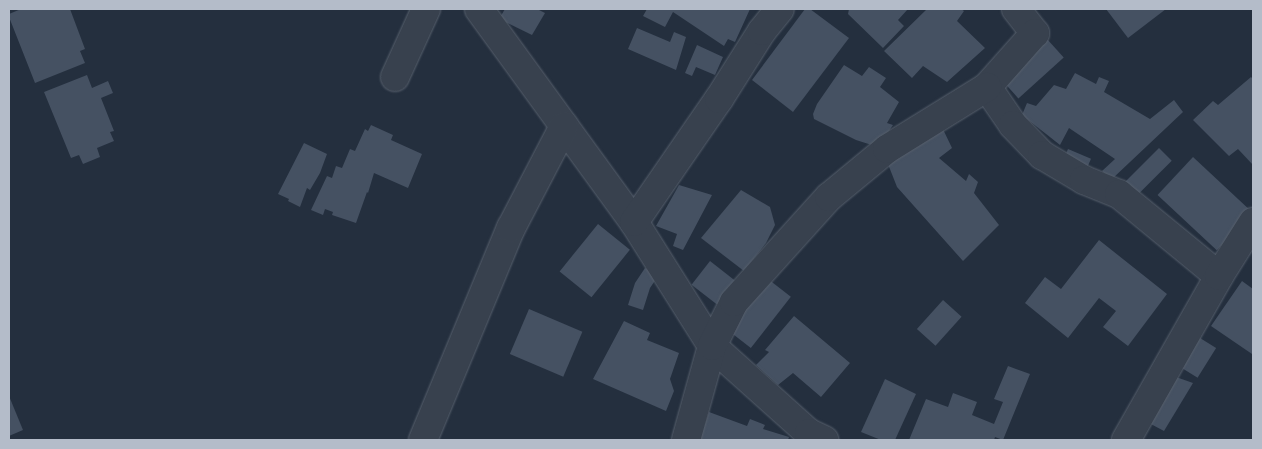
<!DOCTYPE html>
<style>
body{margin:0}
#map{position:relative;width:1262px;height:449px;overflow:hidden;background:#242f3e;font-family:"Varela Round",sans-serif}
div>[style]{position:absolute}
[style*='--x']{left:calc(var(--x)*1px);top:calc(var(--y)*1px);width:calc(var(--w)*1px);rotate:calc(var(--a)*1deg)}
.building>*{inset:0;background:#455162;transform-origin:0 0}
.roads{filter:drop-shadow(0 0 1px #565f6c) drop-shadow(0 0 1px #565f6c)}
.street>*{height:28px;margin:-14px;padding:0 14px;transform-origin:14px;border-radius:14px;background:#38414e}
span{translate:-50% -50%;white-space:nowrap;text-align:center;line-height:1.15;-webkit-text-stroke:5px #1d2633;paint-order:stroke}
.frame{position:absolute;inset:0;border:10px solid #b4bcc9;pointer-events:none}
</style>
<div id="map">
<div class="building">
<div style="clip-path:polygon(21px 9px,70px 9px,85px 49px,80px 51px,85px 63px,35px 83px,9px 17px,9px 14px)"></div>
<div style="clip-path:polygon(505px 9px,537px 9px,545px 13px,532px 35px,499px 19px)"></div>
<div style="clip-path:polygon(647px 9px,750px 9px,735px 42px,728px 39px,724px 46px,673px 12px,665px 27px,643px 16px)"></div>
<div style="clip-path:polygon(805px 9px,810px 9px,849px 38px,793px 112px,752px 80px)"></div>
<div style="clip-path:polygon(849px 9px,908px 9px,898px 20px,904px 26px,883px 48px,848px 14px)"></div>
<div style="clip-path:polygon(927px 9px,961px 9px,964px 11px,957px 21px,985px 48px,947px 82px,923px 66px,912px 78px,884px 51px)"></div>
<div style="clip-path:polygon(1106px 9px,1166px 9px,1128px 38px)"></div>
<div style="clip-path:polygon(637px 28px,670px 42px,674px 32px,686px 37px,676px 70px,628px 49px)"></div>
<div style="left:1047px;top:39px;width:25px;height:61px;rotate:48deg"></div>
<div style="clip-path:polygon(697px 45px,723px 57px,715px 75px,696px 67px,692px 76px,685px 73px)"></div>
<div style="clip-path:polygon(844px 65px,862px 76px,869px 67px,886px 78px,880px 87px,899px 102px,887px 123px,893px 125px,878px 147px,856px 140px,814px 119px,813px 114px,817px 104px)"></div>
<div style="clip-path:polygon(1075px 73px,1096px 84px,1099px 77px,1109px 81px,1104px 92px,1150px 119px,1174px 100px,1183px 112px,1112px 179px,1102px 171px,1115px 159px,1069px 128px,1060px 145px,1022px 115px,1027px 103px,1036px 106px,1054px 85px,1066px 89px)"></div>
<div style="clip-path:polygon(87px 75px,92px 88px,108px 81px,113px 93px,101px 98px,114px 131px,110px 132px,114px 141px,97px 148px,100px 157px,83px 164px,79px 155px,71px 158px,44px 92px)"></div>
<div style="clip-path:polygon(1251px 77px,1253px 79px,1253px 165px,1238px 149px,1229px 156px,1193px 120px,1213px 101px,1218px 105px)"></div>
<div style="clip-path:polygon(940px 123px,952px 148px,939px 158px,966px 181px,969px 174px,978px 182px,974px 193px,999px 225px,963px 261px,897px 187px,886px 159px)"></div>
<div style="clip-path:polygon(371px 125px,393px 135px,391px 140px,422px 154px,408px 188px,374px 173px,368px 193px,367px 192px,356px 223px,332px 215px,333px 212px,325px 209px,323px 215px,311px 210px,327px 176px,332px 178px,336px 166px,342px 168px,350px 149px,355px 151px,365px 129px,368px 131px)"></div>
<div style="clip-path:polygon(304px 143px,327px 154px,320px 173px,310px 190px,307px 188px,300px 207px,288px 201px,289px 199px,278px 194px)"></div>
<div style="left:1159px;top:148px;width:18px;height:52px;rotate:45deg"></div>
<div style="left:1068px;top:149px;width:25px;height:12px;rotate:23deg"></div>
<div style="left:1193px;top:157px;width:81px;height:52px;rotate:43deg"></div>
<div style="clip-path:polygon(679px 185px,712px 195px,683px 250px,673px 246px,677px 234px,656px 226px)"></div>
<div style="clip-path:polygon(741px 190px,770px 207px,775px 225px,766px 243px,744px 271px,701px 238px)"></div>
<div style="left:598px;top:224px;width:41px;height:61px;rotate:39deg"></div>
<div style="clip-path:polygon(1099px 240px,1167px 294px,1128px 346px,1103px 327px,1116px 311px,1099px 298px,1068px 338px,1025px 303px,1045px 277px,1061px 289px)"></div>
<div style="left:710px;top:261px;width:34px;height:30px;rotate:38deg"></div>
<div style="clip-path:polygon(645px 268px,658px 276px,650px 288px,643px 310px,628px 305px,635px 283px)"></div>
<div style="left:768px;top:279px;width:29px;height:65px;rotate:38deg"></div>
<div style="clip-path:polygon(1242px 281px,1253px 289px,1252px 354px,1211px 326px)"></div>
<div style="left:943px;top:300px;width:25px;height:39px;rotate:42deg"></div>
<div style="left:529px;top:309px;width:58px;height:49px;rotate:23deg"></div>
<div style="clip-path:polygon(794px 316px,850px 363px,821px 397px,793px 373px,778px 385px,756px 365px,769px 352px,765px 350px)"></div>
<div style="clip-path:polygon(624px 321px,650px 333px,647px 340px,679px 353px,670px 379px,674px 391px,666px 411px,593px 379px)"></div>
<div style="left:1200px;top:338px;width:19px;height:35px;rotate:32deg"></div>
<div style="clip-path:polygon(1008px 366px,1030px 374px,1003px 440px,995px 437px,994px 440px,909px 440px,926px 399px,948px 407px,953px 393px,977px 402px,972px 415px,994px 424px,1003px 402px,994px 399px)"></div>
<div style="clip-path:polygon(1176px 377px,1193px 383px,1164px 431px,1147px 422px)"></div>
<div style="clip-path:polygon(885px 379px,916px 394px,895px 440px,881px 440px,861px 432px)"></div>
<div style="clip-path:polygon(9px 396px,23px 430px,9px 436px)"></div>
<div style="clip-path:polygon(709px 412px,747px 426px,750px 419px,765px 425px,763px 429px,789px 437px,788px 440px,700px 440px)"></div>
</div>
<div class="roads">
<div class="street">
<div style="--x:479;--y:9;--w:263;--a:54"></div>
<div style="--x:634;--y:222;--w:146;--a:57.8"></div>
<div style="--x:712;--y:346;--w:130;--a:41.9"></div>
<div style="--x:809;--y:433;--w:17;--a:25"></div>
<div style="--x:1016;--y:9;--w:31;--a:52"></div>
<div style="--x:1035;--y:33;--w:72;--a:131.6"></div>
<div style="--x:987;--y:87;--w:46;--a:55.6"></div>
<div style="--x:1013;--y:125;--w:42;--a:46"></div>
<div style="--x:1042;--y:155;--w:49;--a:30.8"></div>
<div style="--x:1084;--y:180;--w:38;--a:22"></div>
<div style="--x:1119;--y:194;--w:129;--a:39.4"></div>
<div style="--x:395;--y:77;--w:75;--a:-65.5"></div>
<div style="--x:634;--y:222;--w:150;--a:-55.4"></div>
<div style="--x:719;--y:99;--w:80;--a:-57.7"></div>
<div style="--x:762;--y:31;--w:28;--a:-51"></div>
<div style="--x:423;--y:440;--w:230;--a:-67.5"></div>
<div style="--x:511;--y:228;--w:115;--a:-62.5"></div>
<div style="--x:686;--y:440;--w:98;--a:-74.5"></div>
<div style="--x:712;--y:346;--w:49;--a:-63.4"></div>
<div style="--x:734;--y:302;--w:142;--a:-47.9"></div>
<div style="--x:829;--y:197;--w:75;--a:-39.6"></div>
<div style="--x:887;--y:149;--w:118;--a:-31.8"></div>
<div style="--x:1126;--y:440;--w:189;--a:-60.4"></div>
<div style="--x:1219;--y:276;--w:64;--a:-57.8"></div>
</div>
</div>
<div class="frame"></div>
</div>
